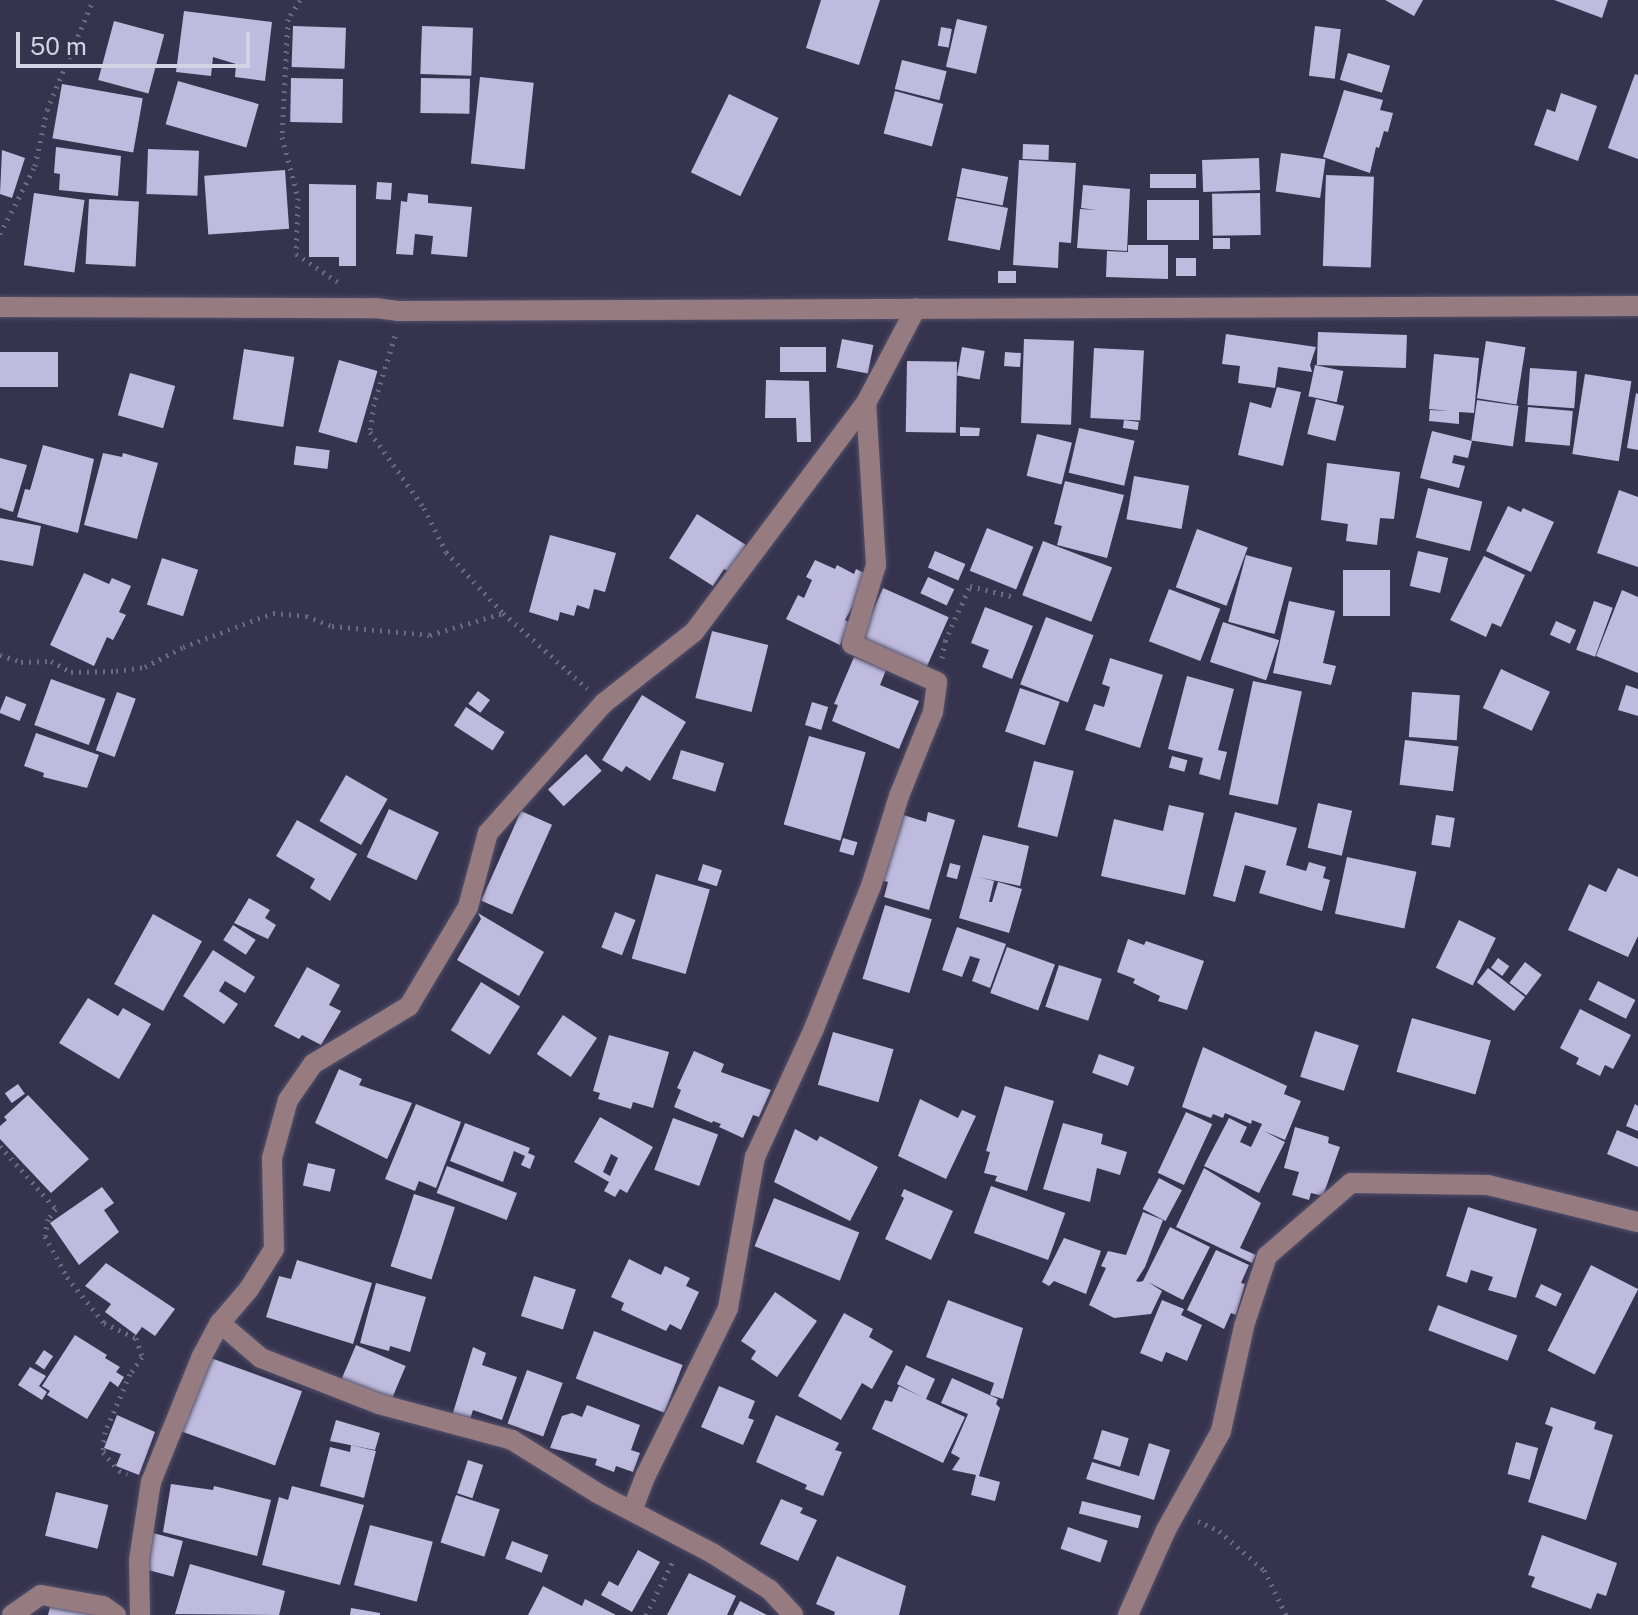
<!DOCTYPE html>
<style>
body{margin:0}
#map{position:relative;width:1638px;height:1615px;overflow:hidden;background:#36334f;font-family:"Public Sans",sans-serif}
div>[style]{position:absolute}
[style*='--x']{left:calc(var(--x)*1px);top:calc(var(--y)*1px);width:calc(var(--w)*1px);rotate:calc(var(--a)*1deg)}
.building>*{inset:0;background:#bebbde;transform-origin:0 0}
.path>*{height:5px;margin-top:-2.5px;transform-origin:0;background:repeating-linear-gradient(90deg,#6c6a82 0 2px,transparent 0 8px)}
.roads{filter:drop-shadow(0 0 2px #52506a) drop-shadow(0 0 2px #52506a)}
.minor>*{height:20px;margin:-10px;padding:0 10px;transform-origin:10px;border-radius:10px;background:#967b81}
span{translate:-50% -50%;white-space:nowrap;text-align:center;line-height:1.15;-webkit-text-stroke:8px #36334f;paint-order:stroke}
.scale{position:absolute;left:16px;top:32px;width:234px;height:36px;box-sizing:border-box;border:4px solid #d4d3e4;border-top:0;padding-left:10px;font-size:24px;line-height:28px;white-space:nowrap;color:#d4d3e4;-webkit-text-stroke:6px #36334f;paint-order:stroke}
</style>
<div id="map">
<div class="building">
<div style="clip-path:polygon(821px 0,880px 0,859px 65px,806px 48px)"></div>
<div style="clip-path:polygon(1385px 0,1423px 0,1414px 16px)"></div>
<div style="clip-path:polygon(1554px 0,1608px 0,1602px 18px)"></div>
<div style="clip-path:polygon(184px 11px,272px 22px,265px 81px,235px 77px,236px 64px,213px 57px,211px 76px,176px 72px)"></div>
<div style="left:957px;top:19px;width:31px;height:49px;rotate:13deg"></div>
<div style="left:114px;top:21px;width:52px;height:61px;rotate:15deg"></div>
<div style="left:293px;top:26px;width:53px;height:41px;rotate:2deg"></div>
<div style="left:422px;top:26px;width:51px;height:48px;rotate:2deg"></div>
<div style="left:1315px;top:26px;width:26px;height:50px;rotate:7deg"></div>
<div style="left:941px;top:27px;width:11px;height:19px;rotate:10deg"></div>
<div style="left:1348px;top:53px;width:44px;height:28px;rotate:17deg"></div>
<div style="left:902px;top:60px;width:46px;height:30px;rotate:14deg"></div>
<div style="clip-path:polygon(1635px 74px,1638px 75px,1638px 159px,1608px 148px)"></div>
<div style="left:480px;top:77px;width:54px;height:87px;rotate:6deg"></div>
<div style="left:291px;top:78px;width:52px;height:44px;rotate:1deg"></div>
<div style="left:421px;top:78px;width:49px;height:35px;rotate:1deg"></div>
<div style="left:178px;top:81px;width:84px;height:45px;rotate:16deg"></div>
<div style="left:62px;top:84px;width:82px;height:55px;rotate:10deg"></div>
<div style="clip-path:polygon(1344px 90px,1383px 100px,1380px 110px,1393px 113px,1388px 132px,1384px 131px,1379px 148px,1376px 147px,1370px 173px,1323px 157px)"></div>
<div style="left:895px;top:91px;width:50px;height:44px;rotate:15deg"></div>
<div style="clip-path:polygon(1561px 93px,1597px 106px,1578px 161px,1534px 145px,1547px 109px,1555px 112px)"></div>
<div style="left:729px;top:94px;width:55px;height:87px;rotate:26deg"></div>
<div style="left:1023px;top:144px;width:26px;height:15px;rotate:2deg"></div>
<div style="clip-path:polygon(56px 147px,121px 156px,118px 196px,59px 190px,60px 174px,54px 173px)"></div>
<div style="left:148px;top:149px;width:51px;height:45px;rotate:2deg"></div>
<div style="clip-path:polygon(2px 150px,25px 158px,12px 198px,0 194px)"></div>
<div style="left:1281px;top:153px;width:45px;height:39px;rotate:8deg"></div>
<div style="left:1259px;top:158px;width:32px;height:57px;rotate:88deg"></div>
<div style="clip-path:polygon(1019px 160px,1076px 163px,1071px 243px,1059px 242px,1058px 268px,1013px 265px)"></div>
<div style="left:962px;top:168px;width:47px;height:29px;rotate:11deg"></div>
<div style="left:285px;top:170px;width:59px;height:81px;rotate:86deg"></div>
<div style="left:1150px;top:174px;width:46px;height:14px"></div>
<div style="left:1326px;top:175px;width:48px;height:91px;rotate:2deg"></div>
<div style="left:377px;top:182px;width:15px;height:17px;rotate:4deg"></div>
<div style="clip-path:polygon(309px 184px,356px 185px,356px 266px,339px 266px,339px 257px,309px 257px)"></div>
<div style="clip-path:polygon(1083px 185px,1130px 189px,1127px 251px,1077px 248px,1080px 209px,1096px 210px,1081px 208px)"></div>
<div style="left:34px;top:193px;width:51px;height:73px;rotate:8deg"></div>
<div style="clip-path:polygon(408px 193px,428px 195px,428px 203px,472px 207px,467px 257px,431px 254px,433px 236px,415px 234px,413px 255px,396px 254px,401px 201px,407px 202px)"></div>
<div style="left:1260px;top:193px;width:42px;height:48px;rotate:89deg"></div>
<div style="left:956px;top:198px;width:53px;height:43px;rotate:11deg"></div>
<div style="left:89px;top:199px;width:50px;height:65px;rotate:3deg"></div>
<div style="left:1147px;top:200px;width:52px;height:40px"></div>
<div style="left:1213px;top:238px;width:17px;height:11px"></div>
<div style="clip-path:polygon(1128px 245px,1168px 245px,1168px 279px,1106px 277px,1107px 251px,1128px 252px)"></div>
<div style="left:1176px;top:258px;width:20px;height:18px"></div>
<div style="left:998px;top:271px;width:18px;height:12px"></div>
<div style="left:1318px;top:332px;width:89px;height:33px;rotate:2deg"></div>
<div style="clip-path:polygon(1226px 334px,1316px 347px,1310px 365px,1312px 372px,1278px 367px,1275px 388px,1238px 383px,1240px 366px,1222px 364px)"></div>
<div style="left:842px;top:339px;width:32px;height:29px;rotate:11deg"></div>
<div style="left:1024px;top:339px;width:50px;height:84px;rotate:2deg"></div>
<div style="left:1486px;top:341px;width:40px;height:58px;rotate:9deg"></div>
<div style="left:780px;top:347px;width:46px;height:25px"></div>
<div style="left:962px;top:347px;width:23px;height:29px;rotate:10deg"></div>
<div style="left:1094px;top:348px;width:50px;height:70px;rotate:3deg"></div>
<div style="left:244px;top:349px;width:51px;height:71px;rotate:9deg"></div>
<div style="left:58px;top:352px;width:35px;height:58px;rotate:90deg"></div>
<div style="left:1005px;top:352px;width:16px;height:14px;rotate:4deg"></div>
<div style="clip-path:polygon(1434px 354px,1479px 358px,1474px 413px,1459px 412px,1459px 424px,1429px 421px,1430px 410px,1449px 411px,1429px 409px)"></div>
<div style="left:339px;top:360px;width:40px;height:75px;rotate:16deg"></div>
<div style="left:907px;top:361px;width:50px;height:71px;rotate:1deg"></div>
<div style="left:1315px;top:365px;width:29px;height:32px;rotate:12deg"></div>
<div style="left:1530px;top:368px;width:47px;height:37px;rotate:4deg"></div>
<div style="left:130px;top:373px;width:47px;height:44px;rotate:16deg"></div>
<div style="left:1585px;top:374px;width:47px;height:81px;rotate:9deg"></div>
<div style="clip-path:polygon(766px 380px,809px 381px,811px 442px,797px 442px,796px 418px,765px 418px)"></div>
<div style="clip-path:polygon(1277px 387px,1301px 392px,1283px 466px,1238px 455px,1250px 402px,1271px 408px)"></div>
<div style="clip-path:polygon(1636px 393px,1638px 394px,1638px 450px,1627px 448px)"></div>
<div style="left:1316px;top:399px;width:29px;height:36px;rotate:14deg"></div>
<div style="left:1477px;top:400px;width:42px;height:41px;rotate:8deg"></div>
<div style="left:1528px;top:407px;width:45px;height:35px;rotate:5deg"></div>
<div style="left:1124px;top:420px;width:15px;height:8px;rotate:8deg"></div>
<div style="clip-path:polygon(960px 427px,980px 428px,979px 436px,960px 436px)"></div>
<div style="left:1079px;top:428px;width:57px;height:46px;rotate:13deg"></div>
<div style="clip-path:polygon(1432px 431px,1472px 441px,1468px 458px,1454px 455px,1452px 463px,1465px 466px,1459px 488px,1420px 478px)"></div>
<div style="left:1037px;top:434px;width:36px;height:43px;rotate:14deg"></div>
<div style="clip-path:polygon(43px 445px,94px 459px,78px 533px,17px 517px,25px 489px,30px 490px)"></div>
<div style="left:296px;top:446px;width:34px;height:19px;rotate:7deg"></div>
<div style="clip-path:polygon(103px 453px,122px 457px,123px 453px,158px 463px,137px 539px,84px 525px)"></div>
<div style="clip-path:polygon(0 458px,27px 465px,13px 512px,0 508px)"></div>
<div style="clip-path:polygon(1327px 463px,1400px 472px,1394px 519px,1380px 518px,1377px 545px,1346px 541px,1348px 524px,1321px 520px)"></div>
<div style="left:1134px;top:476px;width:56px;height:44px;rotate:10deg"></div>
<div style="clip-path:polygon(1065px 481px,1124px 495px,1107px 558px,1057px 545px,1062px 526px,1054px 524px)"></div>
<div style="left:1428px;top:488px;width:56px;height:51px;rotate:14deg"></div>
<div style="clip-path:polygon(1619px 490px,1638px 497px,1638px 567px,1597px 553px)"></div>
<div style="clip-path:polygon(1508px 506px,1521px 512px,1523px 508px,1554px 522px,1531px 572px,1486px 551px)"></div>
<div style="clip-path:polygon(697px 514px,746px 545px,729px 572px,724px 569px,713px 586px,669px 558px)"></div>
<div style="clip-path:polygon(0 518px,41px 526px,33px 566px,0 560px)"></div>
<div style="left:987px;top:528px;width:50px;height:46px;rotate:22deg"></div>
<div style="left:1197px;top:529px;width:54px;height:62px;rotate:20deg"></div>
<div style="clip-path:polygon(550px 535px,616px 553px,605px 592px,594px 589px,589px 609px,577px 605px,574px 616px,560px 612px,558px 621px,529px 612px)"></div>
<div style="left:1043px;top:541px;width:74px;height:58px;rotate:21deg"></div>
<div style="left:935px;top:551px;width:33px;height:18px;rotate:23deg"></div>
<div style="left:1418px;top:551px;width:31px;height:36px;rotate:13deg"></div>
<div style="left:1246px;top:555px;width:48px;height:69px;rotate:15deg"></div>
<div style="clip-path:polygon(1484px 556px,1525px 575px,1501px 627px,1492px 623px,1486px 637px,1450px 620px)"></div>
<div style="left:162px;top:558px;width:38px;height:49px;rotate:18deg"></div>
<div style="clip-path:polygon(815px 560px,835px 569px,837px 565px,854px 574px,856px 569px,870px 576px,845px 620px,850px 623px,840px 645px,786px 619px,798px 595px,804px 598px,812px 580px,806px 577px)"></div>
<div style="left:1343px;top:570px;width:47px;height:46px"></div>
<div style="clip-path:polygon(84px 573px,109px 584px,112px 578px,131px 586px,119px 612px,126px 615px,113px 640px,107px 637px,94px 666px,50px 645px)"></div>
<div style="left:928px;top:577px;width:29px;height:18px;rotate:25deg"></div>
<div style="left:883px;top:588px;width:72px;height:58px;rotate:24deg"></div>
<div style="left:1169px;top:589px;width:55px;height:56px;rotate:21deg"></div>
<div style="clip-path:polygon(1622px 590px,1638px 597px,1638px 673px,1596px 656px)"></div>
<div style="clip-path:polygon(1289px 601px,1335px 611px,1323px 663px,1336px 666px,1331px 685px,1273px 673px)"></div>
<div style="left:1594px;top:601px;width:20px;height:52px;rotate:20deg"></div>
<div style="clip-path:polygon(985px 607px,1033px 626px,1012px 679px,982px 667px,989px 650px,971px 643px)"></div>
<div style="left:1046px;top:617px;width:51px;height:72px;rotate:21deg"></div>
<div style="left:1556px;top:621px;width:22px;height:15px;rotate:24deg"></div>
<div style="left:1223px;top:622px;width:59px;height:42px;rotate:18deg"></div>
<div style="left:712px;top:631px;width:58px;height:69px;rotate:14deg"></div>
<div style="clip-path:polygon(854px 657px,886px 670px,880px 685px,919px 701px,899px 749px,832px 721px,838px 705px,834px 704px)"></div>
<div style="clip-path:polygon(1110px 658px,1163px 675px,1140px 748px,1085px 730px,1094px 704px,1104px 707px,1110px 687px,1102px 684px)"></div>
<div style="left:1501px;top:669px;width:54px;height:43px;rotate:25deg"></div>
<div style="clip-path:polygon(1187px 676px,1234px 689px,1218px 750px,1227px 752px,1220px 780px,1199px 774px,1203px 758px,1168px 749px)"></div>
<div style="left:51px;top:679px;width:58px;height:49px;rotate:20deg"></div>
<div style="left:1253px;top:681px;width:50px;height:116px;rotate:12deg"></div>
<div style="clip-path:polygon(1626px 685px,1638px 689px,1638px 716px,1618px 710px)"></div>
<div style="left:1020px;top:688px;width:42px;height:46px;rotate:19deg"></div>
<div style="left:478px;top:691px;width:15px;height:16px;rotate:37deg"></div>
<div style="left:117px;top:692px;width:20px;height:62px;rotate:20deg"></div>
<div style="left:1412px;top:692px;width:48px;height:45px;rotate:4deg"></div>
<div style="clip-path:polygon(642px 695px,686px 722px,650px 781px,626px 766px,622px 772px,602px 760px)"></div>
<div style="left:6px;top:696px;width:22px;height:18px;rotate:22deg"></div>
<div style="left:812px;top:702px;width:17px;height:24px;rotate:17deg"></div>
<div style="left:466px;top:707px;width:46px;height:22px;rotate:33deg"></div>
<div style="clip-path:polygon(36px 733px,99px 755px,87px 788px,43px 777px,44px 773px,24px 766px)"></div>
<div style="left:809px;top:736px;width:59px;height:92px;rotate:16deg"></div>
<div style="left:1405px;top:740px;width:54px;height:45px;rotate:7deg"></div>
<div style="left:681px;top:750px;width:45px;height:30px;rotate:17deg"></div>
<div style="left:586px;top:754px;width:23px;height:52px;rotate:47deg"></div>
<div style="left:1172px;top:756px;width:16px;height:12px;rotate:15deg"></div>
<div style="left:1034px;top:761px;width:41px;height:68px;rotate:14deg"></div>
<div style="left:346px;top:775px;width:48px;height:53px;rotate:30deg"></div>
<div style="left:1318px;top:803px;width:35px;height:46px;rotate:13deg"></div>
<div style="clip-path:polygon(1169px 805px,1204px 813px,1185px 895px,1101px 876px,1114px 819px,1163px 831px)"></div>
<div style="left:389px;top:809px;width:55px;height:53px;rotate:25deg"></div>
<div style="left:521px;top:811px;width:34px;height:98px;rotate:24deg"></div>
<div style="clip-path:polygon(928px 812px,955px 820px,929px 910px,884px 897px,888px 882px,880px 880px,900px 814px,926px 822px)"></div>
<div style="clip-path:polygon(1235px 812px,1297px 828px,1286px 865px,1306px 871px,1309px 862px,1326px 867px,1323px 878px,1330px 880px,1322px 911px,1259px 893px,1266px 871px,1245px 865px,1235px 902px,1213px 896px)"></div>
<div style="left:1436px;top:815px;width:19px;height:30px;rotate:9deg"></div>
<div style="clip-path:polygon(297px 820px,357px 854px,330px 901px,310px 888px,315px 879px,276px 856px)"></div>
<div style="clip-path:polygon(983px 835px,1029px 846px,1020px 886px,978px 877px,994px 881px,989px 902px,992px 902px,998px 882px,1022px 889px,1009px 933px,959px 918px)"></div>
<div style="left:843px;top:838px;width:15px;height:14px;rotate:16deg"></div>
<div style="left:1347px;top:857px;width:71px;height:58px;rotate:12deg"></div>
<div style="left:950px;top:863px;width:11px;height:14px;rotate:15deg"></div>
<div style="left:703px;top:864px;width:20px;height:17px;rotate:18deg"></div>
<div style="clip-path:polygon(1618px 868px,1638px 877px,1638px 936px,1628px 957px,1568px 930px,1589px 884px,1606px 892px)"></div>
<div style="left:656px;top:874px;width:56px;height:88px;rotate:16deg"></div>
<div style="clip-path:polygon(249px 898px,270px 910px,265px 918px,276px 925px,268px 939px,234px 923px)"></div>
<div style="left:885px;top:905px;width:49px;height:77px;rotate:17deg"></div>
<div style="left:615px;top:912px;width:22px;height:38px;rotate:21deg"></div>
<div style="clip-path:polygon(478px 913px,544px 952px,519px 996px,457px 960px,481px 919px)"></div>
<div style="left:153px;top:914px;width:56px;height:80px;rotate:29deg"></div>
<div style="left:1459px;top:920px;width:41px;height:53px;rotate:26deg"></div>
<div style="left:233px;top:925px;width:27px;height:18px;rotate:33deg"></div>
<div style="clip-path:polygon(957px 927px,1006px 944px,990px 988px,972px 981px,980px 959px,970px 956px,962px 977px,942px 970px)"></div>
<div style="clip-path:polygon(1128px 939px,1144px 945px,1146px 941px,1204px 961px,1187px 1010px,1158px 1001px,1160px 996px,1133px 983px,1135px 979px,1117px 972px)"></div>
<div style="left:1007px;top:947px;width:51px;height:49px;rotate:20deg"></div>
<div style="clip-path:polygon(213px 950px,255px 977px,245px 993px,225px 981px,219px 991px,238px 1004px,224px 1024px,183px 996px)"></div>
<div style="left:1498px;top:958px;width:14px;height:12px;rotate:36deg"></div>
<div style="left:1525px;top:962px;width:21px;height:26px;rotate:37deg"></div>
<div style="left:1059px;top:965px;width:45px;height:44px;rotate:18deg"></div>
<div style="clip-path:polygon(307px 967px,340px 985px,329px 1005px,341px 1011px,321px 1045px,302px 1035px,299px 1039px,274px 1026px)"></div>
<div style="left:1488px;top:968px;width:47px;height:18px;rotate:38deg"></div>
<div style="left:1598px;top:981px;width:42px;height:21px;rotate:27deg"></div>
<div style="left:481px;top:982px;width:46px;height:57px;rotate:32deg"></div>
<div style="clip-path:polygon(88px 998px,118px 1016px,123px 1008px,151px 1024px,119px 1079px,59px 1043px)"></div>
<div style="clip-path:polygon(1580px 1009px,1631px 1035px,1613px 1069px,1605px 1065px,1600px 1076px,1576px 1064px,1579px 1058px,1560px 1048px)"></div>
<div style="left:563px;top:1015px;width:41px;height:47px;rotate:34deg"></div>
<div style="left:1412px;top:1018px;width:82px;height:56px;rotate:16deg"></div>
<div style="left:1315px;top:1031px;width:46px;height:48px;rotate:18deg"></div>
<div style="left:833px;top:1032px;width:63px;height:55px;rotate:16deg"></div>
<div style="clip-path:polygon(609px 1035px,669px 1052px,653px 1108px,633px 1102px,631px 1109px,598px 1099px,600px 1093px,593px 1091px)"></div>
<div style="clip-path:polygon(1203px 1047px,1287px 1086px,1284px 1094px,1301px 1101px,1285px 1140px,1264px 1131px,1285px 1142px,1259px 1193px,1204px 1166px,1229px 1118px,1247px 1127px,1240px 1142px,1251px 1147px,1262px 1124px,1252px 1120px,1251px 1124px,1225px 1113px,1223px 1118px,1213px 1114px,1211px 1118px,1182px 1107px)"></div>
<div style="clip-path:polygon(694px 1051px,724px 1064px,721px 1072px,771px 1090px,759px 1117px,753px 1115px,743px 1138px,719px 1127px,721px 1124px,713px 1121px,712px 1123px,674px 1107px,681px 1090px,677px 1088px)"></div>
<div style="left:1099px;top:1054px;width:38px;height:20px;rotate:20deg"></div>
<div style="clip-path:polygon(339px 1069px,362px 1079px,359px 1085px,412px 1103px,387px 1159px,315px 1123px)"></div>
<div style="left:18px;top:1084px;width:12px;height:16px;rotate:55deg"></div>
<div style="clip-path:polygon(1005px 1086px,1054px 1101px,1027px 1191px,995px 1181px,997px 1176px,984px 1173px,990px 1152px,986px 1151px)"></div>
<div style="clip-path:polygon(28px 1095px,89px 1159px,51px 1193px,0 1139px,0 1126px,7px 1120px,4px 1117px)"></div>
<div style="clip-path:polygon(920px 1099px,958px 1118px,962px 1110px,976px 1116px,946px 1179px,898px 1156px)"></div>
<div style="clip-path:polygon(416px 1104px,461px 1122px,436px 1188px,419px 1181px,415px 1191px,385px 1179px)"></div>
<div style="clip-path:polygon(1635px 1104px,1638px 1106px,1638px 1131px,1626px 1126px)"></div>
<div style="left:1186px;top:1112px;width:29px;height:67px;rotate:25deg"></div>
<div style="clip-path:polygon(evenodd,600px 1117px,653px 1147px,627px 1193px,620px 1189px,615px 1197px,604px 1191px,609px 1182px,574px 1162px,600px 1117px,611px 1154px,618px 1158px,610px 1176px,603px 1172px,611px 1154px)"></div>
<div style="left:673px;top:1118px;width:48px;height:55px;rotate:20deg"></div>
<div style="clip-path:polygon(465px 1123px,530px 1148px,528px 1153px,535px 1156px,530px 1169px,521px 1165px,525px 1156px,514px 1151px,503px 1182px,450px 1161px)"></div>
<div style="clip-path:polygon(1063px 1123px,1103px 1134px,1101px 1144px,1127px 1152px,1120px 1175px,1097px 1168px,1090px 1202px,1043px 1189px)"></div>
<div style="clip-path:polygon(1295px 1127px,1329px 1137px,1328px 1143px,1340px 1147px,1323px 1196px,1311px 1193px,1309px 1200px,1292px 1195px,1299px 1172px,1284px 1168px)"></div>
<div style="clip-path:polygon(795px 1129px,817px 1141px,820px 1136px,878px 1167px,850px 1221px,774px 1182px)"></div>
<div style="clip-path:polygon(1617px 1130px,1638px 1139px,1638px 1167px,1607px 1154px)"></div>
<div style="left:308px;top:1163px;width:28px;height:23px;rotate:13deg"></div>
<div style="left:447px;top:1166px;width:75px;height:29px;rotate:21deg"></div>
<div style="clip-path:polygon(1204px 1168px,1261px 1203px,1240px 1248px,1256px 1255px,1252px 1263px,1176px 1227px)"></div>
<div style="left:1159px;top:1178px;width:26px;height:35px;rotate:28deg"></div>
<div style="left:991px;top:1186px;width:79px;height:50px;rotate:20deg"></div>
<div style="clip-path:polygon(102px 1187px,114px 1203px,104px 1210px,119px 1232px,79px 1265px,50px 1223px)"></div>
<div style="clip-path:polygon(904px 1189px,953px 1211px,931px 1260px,885px 1239px,904px 1198px,901px 1196px)"></div>
<div style="left:414px;top:1194px;width:43px;height:76px;rotate:18deg"></div>
<div style="left:774px;top:1198px;width:92px;height:52px;rotate:22deg"></div>
<div style="clip-path:polygon(1468px 1207px,1537px 1229px,1516px 1298px,1488px 1290px,1493px 1277px,1471px 1270px,1467px 1283px,1446px 1276px)"></div>
<div style="clip-path:polygon(1143px 1212px,1163px 1220px,1145px 1267px,1136px 1281px,1139px 1282px,1143px 1281px,1170px 1227px,1210px 1247px,1183px 1300px,1148px 1282px,1162px 1291px,1151px 1314px,1114px 1318px,1089px 1305px,1106px 1268px,1101px 1266px,1108px 1251px,1126px 1255px)"></div>
<div style="clip-path:polygon(1064px 1238px,1101px 1251px,1086px 1294px,1054px 1281px,1049px 1286px,1042px 1282px)"></div>
<div style="clip-path:polygon(1216px 1250px,1249px 1265px,1241px 1283px,1245px 1284px,1236px 1315px,1231px 1313px,1224px 1329px,1187px 1310px)"></div>
<div style="clip-path:polygon(629px 1259px,661px 1275px,665px 1266px,690px 1278px,686px 1286px,699px 1292px,681px 1330px,670px 1324px,666px 1331px,621px 1310px,624px 1303px,611px 1297px)"></div>
<div style="clip-path:polygon(297px 1260px,372px 1283px,353px 1344px,266px 1317px,279px 1276px,291px 1279px)"></div>
<div style="clip-path:polygon(106px 1263px,175px 1309px,155px 1336px,142px 1327px,136px 1335px,105px 1312px,111px 1304px,85px 1286px)"></div>
<div style="left:1591px;top:1265px;width:53px;height:96px;rotate:27deg"></div>
<div style="left:534px;top:1276px;width:44px;height:42px;rotate:18deg"></div>
<div style="clip-path:polygon(376px 1283px,426px 1297px,410px 1352px,390px 1346px,389px 1351px,360px 1343px)"></div>
<div style="left:1541px;top:1284px;width:23px;height:14px;rotate:25deg"></div>
<div style="clip-path:polygon(775px 1292px,817px 1321px,777px 1377px,751px 1359px,756px 1351px,741px 1341px)"></div>
<div style="clip-path:polygon(948px 1300px,1023px 1328px,1003px 1399px,990px 1395px,994px 1383px,926px 1357px)"></div>
<div style="clip-path:polygon(1162px 1300px,1184px 1309px,1181px 1315px,1202px 1325px,1187px 1361px,1166px 1352px,1162px 1362px,1140px 1353px)"></div>
<div style="left:1438px;top:1305px;width:85px;height:27px;rotate:21deg"></div>
<div style="clip-path:polygon(844px 1313px,873px 1329px,869px 1337px,893px 1351px,872px 1389px,862px 1383px,841px 1420px,798px 1396px)"></div>
<div style="left:594px;top:1331px;width:95px;height:51px;rotate:21deg"></div>
<div style="clip-path:polygon(75px 1335px,107px 1355px,105px 1358px,120px 1367px,116px 1372px,124px 1377px,118px 1387px,110px 1381px,87px 1419px,47px 1395px,50px 1391px,42px 1386px)"></div>
<div style="left:356px;top:1345px;width:54px;height:38px;rotate:23deg"></div>
<div style="clip-path:polygon(473px 1347px,486px 1353px,482px 1365px,517px 1377px,502px 1420px,473px 1410px,469px 1422px,452px 1416px)"></div>
<div style="left:44px;top:1350px;width:11px;height:16px;rotate:34deg"></div>
<div style="left:208px;top:1357px;width:100px;height:79px;rotate:20deg"></div>
<div style="clip-path:polygon(906px 1365px,935px 1379px,926px 1399px,965px 1417px,943px 1463px,872px 1429px,885px 1400px,892px 1402px,899px 1386px,922px 1397px,897px 1384px)"></div>
<div style="clip-path:polygon(30px 1367px,46px 1376px,39px 1386px,47px 1392px,42px 1400px,18px 1385px)"></div>
<div style="left:527px;top:1370px;width:38px;height:57px;rotate:20deg"></div>
<div style="clip-path:polygon(952px 1378px,998px 1399px,996px 1404px,1000px 1408px,979px 1476px,1000px 1482px,995px 1501px,971px 1495px,976px 1475px,952px 1470px,960px 1458px,951px 1453px,968px 1414px,941px 1403px)"></div>
<div style="clip-path:polygon(719px 1386px,755px 1401px,748px 1418px,754px 1420px,743px 1445px,701px 1427px)"></div>
<div style="clip-path:polygon(587px 1405px,640px 1425px,631px 1450px,640px 1453px,633px 1472px,616px 1466px,614px 1472px,595px 1465px,597px 1459px,550px 1448px,562px 1416px,572px 1413px,582px 1417px)"></div>
<div style="clip-path:polygon(1551px 1407px,1596px 1422px,1594px 1429px,1613px 1435px,1586px 1520px,1528px 1502px,1553px 1427px,1545px 1424px)"></div>
<div style="clip-path:polygon(117px 1415px,155px 1432px,139px 1475px,116px 1466px,121px 1454px,104px 1448px)"></div>
<div style="clip-path:polygon(776px 1415px,839px 1443px,835px 1450px,842px 1452px,823px 1496px,805px 1489px,807px 1485px,756px 1462px)"></div>
<div style="clip-path:polygon(336px 1420px,380px 1433px,375px 1450px,330px 1441px)"></div>
<div style="left:1102px;top:1430px;width:28px;height:30px;rotate:17deg"></div>
<div style="left:1516px;top:1442px;width:23px;height:33px;rotate:15deg"></div>
<div style="clip-path:polygon(1149px 1443px,1170px 1450px,1154px 1500px,1086px 1479px,1092px 1462px,1139px 1476px)"></div>
<div style="clip-path:polygon(351px 1445px,376px 1451px,364px 1498px,320px 1486px,330px 1447px,350px 1452px)"></div>
<div style="left:468px;top:1460px;width:16px;height:35px;rotate:18deg"></div>
<div style="clip-path:polygon(171px 1484px,213px 1490px,214px 1486px,271px 1500px,257px 1556px,163px 1532px)"></div>
<div style="clip-path:polygon(292px 1486px,364px 1505px,340px 1585px,262px 1565px,279px 1497px,288px 1500px)"></div>
<div style="left:56px;top:1492px;width:54px;height:45px;rotate:14deg"></div>
<div style="left:456px;top:1495px;width:46px;height:50px;rotate:18deg"></div>
<div style="clip-path:polygon(781px 1499px,803px 1508px,800px 1513px,817px 1520px,798px 1561px,760px 1544px)"></div>
<div style="left:1082px;top:1501px;width:61px;height:13px;rotate:14deg"></div>
<div style="left:370px;top:1525px;width:65px;height:62px;rotate:15deg"></div>
<div style="left:1068px;top:1527px;width:42px;height:23px;rotate:19deg"></div>
<div style="left:153px;top:1533px;width:31px;height:37px;rotate:15deg"></div>
<div style="clip-path:polygon(1542px 1535px,1617px 1563px,1606px 1596px,1597px 1593px,1591px 1609px,1531px 1587px,1535px 1577px,1528px 1575px)"></div>
<div style="left:512px;top:1541px;width:39px;height:19px;rotate:21deg"></div>
<div style="clip-path:polygon(638px 1550px,660px 1562px,632px 1612px,601px 1595px,609px 1581px,618px 1586px)"></div>
<div style="clip-path:polygon(837px 1556px,906px 1586px,899px 1615px,834px 1615px,835px 1612px,816px 1604px)"></div>
<div style="clip-path:polygon(190px 1564px,285px 1591px,279px 1615px,175px 1614px)"></div>
<div style="clip-path:polygon(689px 1573px,736px 1596px,727px 1615px,667px 1615px)"></div>
<div style="clip-path:polygon(543px 1586px,582px 1606px,585px 1599px,616px 1615px,528px 1615px)"></div>
<div style="clip-path:polygon(740px 1601px,767px 1615px,733px 1615px)"></div>
<div style="clip-path:polygon(51px 1603px,95px 1614px,95px 1615px,48px 1615px)"></div>
<div style="clip-path:polygon(351px 1608px,380px 1613px,380px 1615px,350px 1615px)"></div>
</div>
<div class="path">
<div style="--x:300;--y:0;--w:22;--a:122"></div>
<div style="--x:288;--y:19;--w:118;--a:92.9"></div>
<div style="--x:282;--y:137;--w:63;--a:75.3"></div>
<div style="--x:298;--y:198;--w:56;--a:92"></div>
<div style="--x:296;--y:254;--w:50;--a:33.7"></div>
<div style="--x:0;--y:234;--w:76;--a:-62.8"></div>
<div style="--x:35;--y:166;--w:57;--a:-77.9"></div>
<div style="--x:47;--y:110;--w:119;--a:-67.3"></div>
<div style="--x:395;--y:336;--w:71;--a:107.2"></div>
<div style="--x:374;--y:404;--w:28;--a:98"></div>
<div style="--x:370;--y:432;--w:93;--a:54.6"></div>
<div style="--x:424;--y:508;--w:49;--a:63.4"></div>
<div style="--x:446;--y:552;--w:83;--a:46.9"></div>
<div style="--x:503;--y:613;--w:113;--a:41.8"></div>
<div style="--x:0;--y:655;--w:22;--a:18"></div>
<div style="--x:21;--y:662;--w:30;--a:-2"></div>
<div style="--x:51;--y:661;--w:23;--a:29"></div>
<div style="--x:71;--y:672;--w:45;--a:-1.3"></div>
<div style="--x:116;--y:671;--w:29;--a:-8"></div>
<div style="--x:145;--y:667;--w:43;--a:-27.8"></div>
<div style="--x:183;--y:647;--w:96;--a:-20.7"></div>
<div style="--x:273;--y:613;--w:33;--a:5"></div>
<div style="--x:306;--y:616;--w:28;--a:21"></div>
<div style="--x:332;--y:626;--w:98;--a:5.2"></div>
<div style="--x:430;--y:635;--w:76;--a:-16.8"></div>
<div style="--x:942;--y:658;--w:17;--a:-80"></div>
<div style="--x:945;--y:641;--w:60;--a:-65.6"></div>
<div style="--x:970;--y:586;--w:42;--a:13.7"></div>
<div style="--x:0;--y:1146;--w:84;--a:48.4"></div>
<div style="--x:56;--y:1209;--w:13;--a:129"></div>
<div style="--x:48;--y:1219;--w:17;--a:100"></div>
<div style="--x:45;--y:1236;--w:47;--a:61.8"></div>
<div style="--x:67;--y:1277;--w:59;--a:51.2"></div>
<div style="--x:104;--y:1323;--w:35;--a:25"></div>
<div style="--x:136;--y:1338;--w:20;--a:72"></div>
<div style="--x:142;--y:1357;--w:21;--a:125"></div>
<div style="--x:130;--y:1374;--w:63;--a:113.3"></div>
<div style="--x:105;--y:1432;--w:20;--a:96"></div>
<div style="--x:103;--y:1452;--w:25;--a:50"></div>
<div style="--x:119;--y:1471;--w:9;--a:21"></div>
<div style="--x:1198;--y:1521;--w:23;--a:25"></div>
<div style="--x:1219;--y:1531;--w:60;--a:40.9"></div>
<div style="--x:1264;--y:1570;--w:50;--a:63.9"></div>
<div style="--x:646;--y:1615;--w:63;--a:-63.4"></div>
</div>
<div class="roads">
<div class="minor">
<div style="--x:0;--y:307;--w:375;--a:0.2"></div>
<div style="--x:375;--y:308;--w:23;--a:7"></div>
<div style="--x:398;--y:311;--w:1240;--a:-0.23"></div>
<div style="--x:220;--y:1323;--w:54;--a:40.5"></div>
<div style="--x:261;--y:1358;--w:127;--a:21.3"></div>
<div style="--x:379;--y:1404;--w:138;--a:15.1"></div>
<div style="--x:512;--y:1440;--w:100;--a:31.9"></div>
<div style="--x:597;--y:1493;--w:130;--a:27.6"></div>
<div style="--x:712;--y:1553;--w:69;--a:32.5"></div>
<div style="--x:770;--y:1590;--w:34;--a:47"></div>
<div style="--x:632;--y:1511;--w:39;--a:-69"></div>
<div style="--x:646;--y:1475;--w:186;--a:-63.8"></div>
<div style="--x:728;--y:1308;--w:153;--a:-79.9"></div>
<div style="--x:755;--y:1157;--w:139;--a:-65.3"></div>
<div style="--x:813;--y:1031;--w:156;--a:-68.2"></div>
<div style="--x:871;--y:886;--w:94;--a:-72.7"></div>
<div style="--x:899;--y:796;--w:91;--a:-68"></div>
<div style="--x:933;--y:712;--w:30;--a:-82"></div>
<div style="--x:937;--y:682;--w:93;--a:-155.9"></div>
<div style="--x:852;--y:644;--w:83;--a:-73.1"></div>
<div style="--x:876;--y:565;--w:162;--a:-93.5"></div>
<div style="--x:866;--y:403;--w:107;--a:-62.2"></div>
<div style="--x:12;--y:1615;--w:35;--a:-35"></div>
<div style="--x:41;--y:1595;--w:63;--a:10.1"></div>
<div style="--x:103;--y:1606;--w:16;--a:35"></div>
<div style="--x:140;--y:1615;--w:55;--a:-91"></div>
<div style="--x:139;--y:1560;--w:79;--a:-81.3"></div>
<div style="--x:151;--y:1482;--w:134;--a:-68"></div>
<div style="--x:201;--y:1358;--w:40;--a:-62"></div>
<div style="--x:220;--y:1323;--w:45;--a:-49.5"></div>
<div style="--x:249;--y:1289;--w:47;--a:-58"></div>
<div style="--x:274;--y:1249;--w:91;--a:-91.3"></div>
<div style="--x:272;--y:1158;--w:60;--a:-74.6"></div>
<div style="--x:288;--y:1100;--w:44;--a:-55.2"></div>
<div style="--x:313;--y:1064;--w:112;--a:-31.1"></div>
<div style="--x:409;--y:1006;--w:115;--a:-59.2"></div>
<div style="--x:468;--y:907;--w:77;--a:-74.9"></div>
<div style="--x:488;--y:833;--w:174;--a:-48.3"></div>
<div style="--x:604;--y:703;--w:115;--a:-38.3"></div>
<div style="--x:694;--y:632;--w:286;--a:-53.1"></div>
<div style="--x:1128;--y:1615;--w:93;--a:-65.9"></div>
<div style="--x:1166;--y:1530;--w:113;--a:-60.9"></div>
<div style="--x:1221;--y:1431;--w:107;--a:-77.6"></div>
<div style="--x:1244;--y:1326;--w:74;--a:-71.8"></div>
<div style="--x:1267;--y:1256;--w:111;--a:-41"></div>
<div style="--x:1351;--y:1183;--w:137;--a:0.8"></div>
<div style="--x:1488;--y:1185;--w:154;--a:13.9"></div>
</div>
</div>
<div class="scale">50 m</div>
</div>
